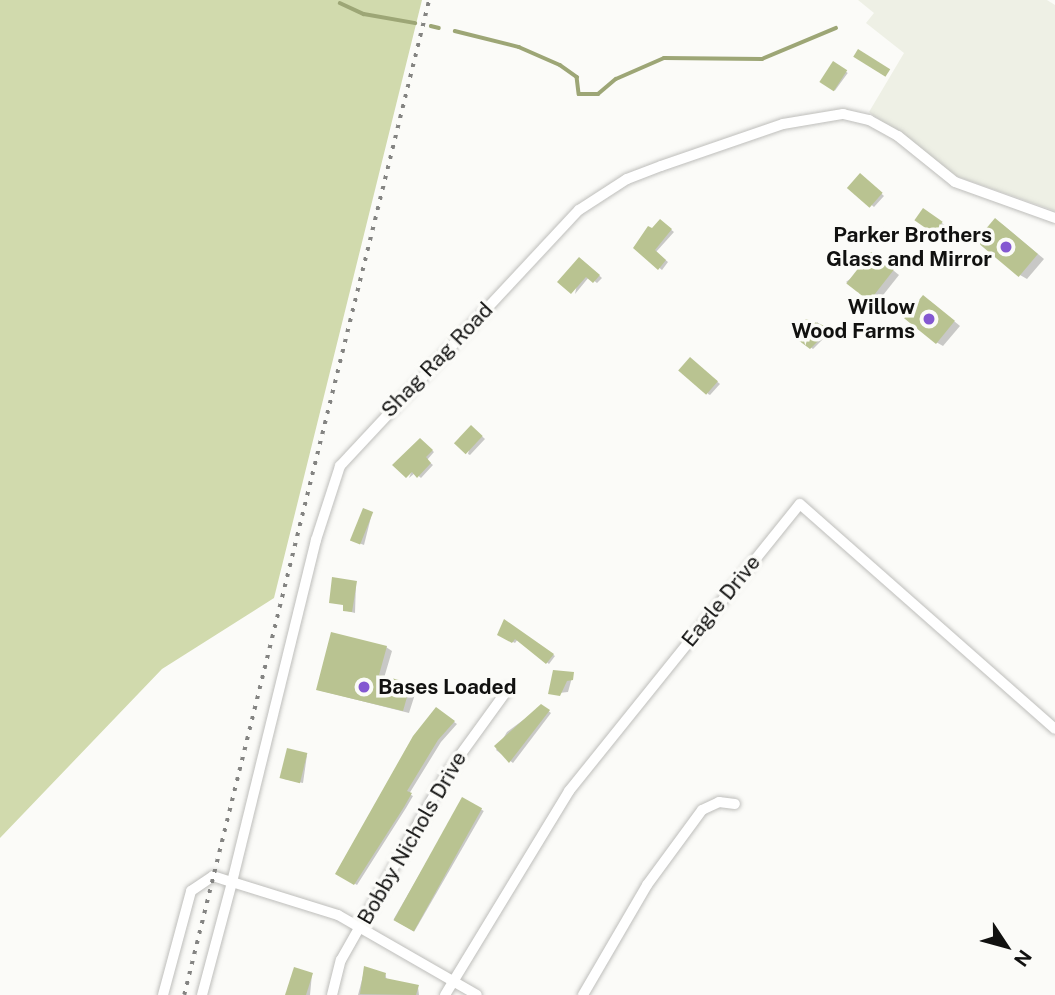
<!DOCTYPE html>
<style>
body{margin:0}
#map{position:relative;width:1055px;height:995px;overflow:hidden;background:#fbfbf8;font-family:"Public Sans",sans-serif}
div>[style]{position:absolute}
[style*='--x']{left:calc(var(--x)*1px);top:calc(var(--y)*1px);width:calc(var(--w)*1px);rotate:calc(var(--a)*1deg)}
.built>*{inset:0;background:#eef0e5}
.green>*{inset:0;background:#d1daad}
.shadow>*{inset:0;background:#0003;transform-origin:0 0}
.stream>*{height:3.5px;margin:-1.75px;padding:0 1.75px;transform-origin:1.75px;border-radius:1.75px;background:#9da676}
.building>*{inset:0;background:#b9c391;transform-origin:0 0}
.roads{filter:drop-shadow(0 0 2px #bebebb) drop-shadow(0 0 2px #bebebb)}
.street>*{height:10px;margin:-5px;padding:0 5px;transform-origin:5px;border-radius:5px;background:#fff}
.rail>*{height:3.5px;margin-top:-1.75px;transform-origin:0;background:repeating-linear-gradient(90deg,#848482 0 3.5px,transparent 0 10.5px)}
.dots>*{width:19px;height:19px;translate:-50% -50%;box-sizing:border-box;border:4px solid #fbfbf8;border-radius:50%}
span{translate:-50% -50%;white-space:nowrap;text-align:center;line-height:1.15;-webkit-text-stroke:7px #fbfbf8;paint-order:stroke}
.poi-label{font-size:21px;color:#111110;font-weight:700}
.right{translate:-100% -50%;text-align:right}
.left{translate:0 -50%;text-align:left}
.street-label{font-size:21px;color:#111110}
.north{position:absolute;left:971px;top:911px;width:70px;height:70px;-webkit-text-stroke:5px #fbfbf8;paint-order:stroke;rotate:126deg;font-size:19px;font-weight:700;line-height:28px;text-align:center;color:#111110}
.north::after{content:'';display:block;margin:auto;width:24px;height:32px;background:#111110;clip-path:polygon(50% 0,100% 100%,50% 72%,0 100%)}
</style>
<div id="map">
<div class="built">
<div style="clip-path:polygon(858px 0,1047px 0,1055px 5px,1055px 211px,956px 176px,869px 112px,904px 53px,866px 23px,874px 13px)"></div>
</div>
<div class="green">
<div style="clip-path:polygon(0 0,422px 0,274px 598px,162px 669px,0 838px)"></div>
</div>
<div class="shadow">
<div style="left:834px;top:63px;width:17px;height:22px;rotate:36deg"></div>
<div style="clip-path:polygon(863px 177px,884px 196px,874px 207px,850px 187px)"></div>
<div style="left:924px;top:211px;width:25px;height:11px;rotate:34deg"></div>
<div style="clip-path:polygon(663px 223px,674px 232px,656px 252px,668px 262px,662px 270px,635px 248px)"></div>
<div style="clip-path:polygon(1002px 224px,1044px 259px,1027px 279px,1020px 275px)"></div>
<div style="clip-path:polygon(878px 258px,899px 275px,876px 304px,846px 282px)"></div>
<div style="clip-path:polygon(582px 260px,602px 278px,597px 283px,589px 277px,575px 294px)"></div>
<div style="clip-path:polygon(930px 301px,960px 326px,943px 346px,936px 342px)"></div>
<div style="clip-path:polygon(817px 322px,826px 329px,823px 334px,826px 336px,813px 349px,801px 340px)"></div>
<div style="clip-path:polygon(693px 361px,720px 384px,710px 395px,708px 394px)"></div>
<div style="clip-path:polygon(474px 429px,485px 439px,470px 455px,468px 454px)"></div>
<div style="clip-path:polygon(423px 442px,434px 452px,427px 460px,433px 465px,421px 478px,415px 473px,409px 478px)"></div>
<div style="clip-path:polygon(372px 513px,364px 545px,356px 542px)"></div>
<div style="clip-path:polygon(356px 583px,355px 613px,347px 611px,344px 610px)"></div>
<div style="clip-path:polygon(505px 621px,555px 656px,549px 664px,518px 639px,515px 643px,499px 635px)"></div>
<div style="clip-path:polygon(386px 647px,392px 651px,384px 678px,417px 688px,409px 713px,318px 690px)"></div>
<div style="clip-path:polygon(573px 674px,568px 692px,550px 694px)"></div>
<div style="clip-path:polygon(542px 706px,551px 713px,513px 763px,496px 750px,507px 732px)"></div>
<div style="clip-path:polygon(437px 710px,457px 724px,441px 742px,409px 794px,413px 796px,406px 808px,357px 885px,337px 873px)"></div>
<div style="clip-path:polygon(307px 755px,303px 783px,284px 779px)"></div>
<div style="left:463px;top:799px;width:24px;height:139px;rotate:30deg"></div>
<div style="clip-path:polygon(365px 968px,385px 974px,387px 980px,418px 987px,419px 995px,358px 995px)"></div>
<div style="clip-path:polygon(312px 974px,310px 995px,287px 995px)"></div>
</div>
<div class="stream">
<div style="--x:340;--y:3;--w:26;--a:25"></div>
<div style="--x:364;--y:14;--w:52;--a:10"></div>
<div style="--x:431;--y:26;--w:8;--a:14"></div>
<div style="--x:455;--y:31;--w:66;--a:14"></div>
<div style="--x:519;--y:47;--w:45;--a:23.7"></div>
<div style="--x:560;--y:65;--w:21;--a:35"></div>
<div style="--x:577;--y:77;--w:17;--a:83"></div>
<div style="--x:579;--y:94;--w:19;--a:0"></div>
<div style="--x:598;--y:94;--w:23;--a:-40"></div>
<div style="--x:616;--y:79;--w:52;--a:-23.6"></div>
<div style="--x:664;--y:58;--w:98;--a:0.6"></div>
<div style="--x:762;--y:59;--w:80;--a:-22.7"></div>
</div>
<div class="building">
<div style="left:858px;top:49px;width:38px;height:9px;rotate:32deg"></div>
<div style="left:833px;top:61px;width:17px;height:25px;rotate:33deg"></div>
<div style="left:860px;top:173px;width:30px;height:20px;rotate:41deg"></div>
<div style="left:923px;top:208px;width:24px;height:15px;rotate:35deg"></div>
<div style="left:995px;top:218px;width:56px;height:30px;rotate:40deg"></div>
<div style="clip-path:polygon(660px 219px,672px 229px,655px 250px,666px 260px,658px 270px,633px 248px,648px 226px,652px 228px)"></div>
<div style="left:871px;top:252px;width:29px;height:40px;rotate:38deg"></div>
<div style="clip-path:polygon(579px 257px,600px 275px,593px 283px,586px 277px,571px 294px,557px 282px)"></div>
<div style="left:923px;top:295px;width:41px;height:30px;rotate:39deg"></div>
<div style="clip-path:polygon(806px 319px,825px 326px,821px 331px,825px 334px,810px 349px,798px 340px,803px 335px,797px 330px)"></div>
<div style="left:690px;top:357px;width:37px;height:18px;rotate:41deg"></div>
<div style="left:471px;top:425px;width:16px;height:25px;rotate:43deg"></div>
<div style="clip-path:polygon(420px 438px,433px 450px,426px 457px,431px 463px,417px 478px,412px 472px,406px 478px,392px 465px)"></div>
<div style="left:363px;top:508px;width:11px;height:35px;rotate:22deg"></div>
<div style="clip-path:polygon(332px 577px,357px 581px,352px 612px,343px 611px,343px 605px,329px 603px)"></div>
<div style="clip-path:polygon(504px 619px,554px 654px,546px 664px,515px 639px,512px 643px,497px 635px)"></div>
<div style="clip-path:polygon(331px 632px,387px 646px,379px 675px,411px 683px,403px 711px,316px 690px)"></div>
<div style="clip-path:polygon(553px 670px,574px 672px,573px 680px,567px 681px,560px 696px,548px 694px)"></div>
<div style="clip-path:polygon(541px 704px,550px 710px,509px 763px,494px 746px)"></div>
<div style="clip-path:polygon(436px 707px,455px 721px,438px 740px,407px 791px,412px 793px,404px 807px,354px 885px,335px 874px,413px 736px)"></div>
<div style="left:287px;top:748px;width:21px;height:31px;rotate:14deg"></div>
<div style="left:462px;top:797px;width:23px;height:141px;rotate:29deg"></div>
<div style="clip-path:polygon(364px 966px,386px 973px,385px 978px,419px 985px,416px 995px,360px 994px)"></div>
<div style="clip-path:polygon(294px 967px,313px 973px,306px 995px,285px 995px)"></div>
</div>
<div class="roads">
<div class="street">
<div style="--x:163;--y:995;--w:108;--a:-74.9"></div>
<div style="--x:191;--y:891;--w:27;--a:-34"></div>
<div style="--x:213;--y:876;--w:20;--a:18"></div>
<div style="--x:232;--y:882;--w:352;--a:-76.2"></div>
<div style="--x:316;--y:540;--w:78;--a:-72"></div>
<div style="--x:340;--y:466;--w:350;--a:-47"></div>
<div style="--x:579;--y:210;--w:57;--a:-32.9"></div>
<div style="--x:627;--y:179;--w:36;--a:-21"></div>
<div style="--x:661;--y:166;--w:129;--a:-19"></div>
<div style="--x:783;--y:124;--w:61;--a:-9.5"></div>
<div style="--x:843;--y:114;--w:27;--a:13"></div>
<div style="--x:869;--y:120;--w:33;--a:29"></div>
<div style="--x:898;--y:136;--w:73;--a:38.9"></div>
<div style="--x:955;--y:182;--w:106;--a:19.8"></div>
<div style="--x:202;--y:995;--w:117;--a:-75.1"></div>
<div style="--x:232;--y:882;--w:111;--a:17.3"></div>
<div style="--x:338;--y:915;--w:160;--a:29.9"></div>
<div style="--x:332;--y:995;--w:36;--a:-76"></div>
<div style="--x:341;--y:960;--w:211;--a:-60.5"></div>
<div style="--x:445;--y:776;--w:107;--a:-54.1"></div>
<div style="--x:445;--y:995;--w:239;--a:-58.7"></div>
<div style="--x:569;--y:791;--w:368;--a:-51.2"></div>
<div style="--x:800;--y:504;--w:340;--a:41.4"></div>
<div style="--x:583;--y:995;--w:127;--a:-59.8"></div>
<div style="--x:647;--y:885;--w:93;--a:-53.7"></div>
<div style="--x:702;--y:810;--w:19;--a:-25"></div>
<div style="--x:719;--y:802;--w:16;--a:7"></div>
</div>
</div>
<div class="rail">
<div style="--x:184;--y:995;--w:1025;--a:-76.17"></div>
</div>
<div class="dots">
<div style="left:1006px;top:247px;background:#8458d1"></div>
<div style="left:929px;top:319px;background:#8458d1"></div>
<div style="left:364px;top:687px;background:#8458d1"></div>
</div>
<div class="poi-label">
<span class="right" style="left:992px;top:247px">Parker Brothers<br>Glass and Mirror</span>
<span class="right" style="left:915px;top:319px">Willow<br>Wood Farms</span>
<span class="left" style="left:378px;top:687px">Bases Loaded</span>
</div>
<div class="street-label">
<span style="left:437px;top:360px;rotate:-46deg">Shag Rag Road</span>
<span style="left:721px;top:601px;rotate:-51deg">Eagle Drive</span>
<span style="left:412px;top:838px;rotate:-60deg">Bobby Nichols Drive</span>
</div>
<div class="north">N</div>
</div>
